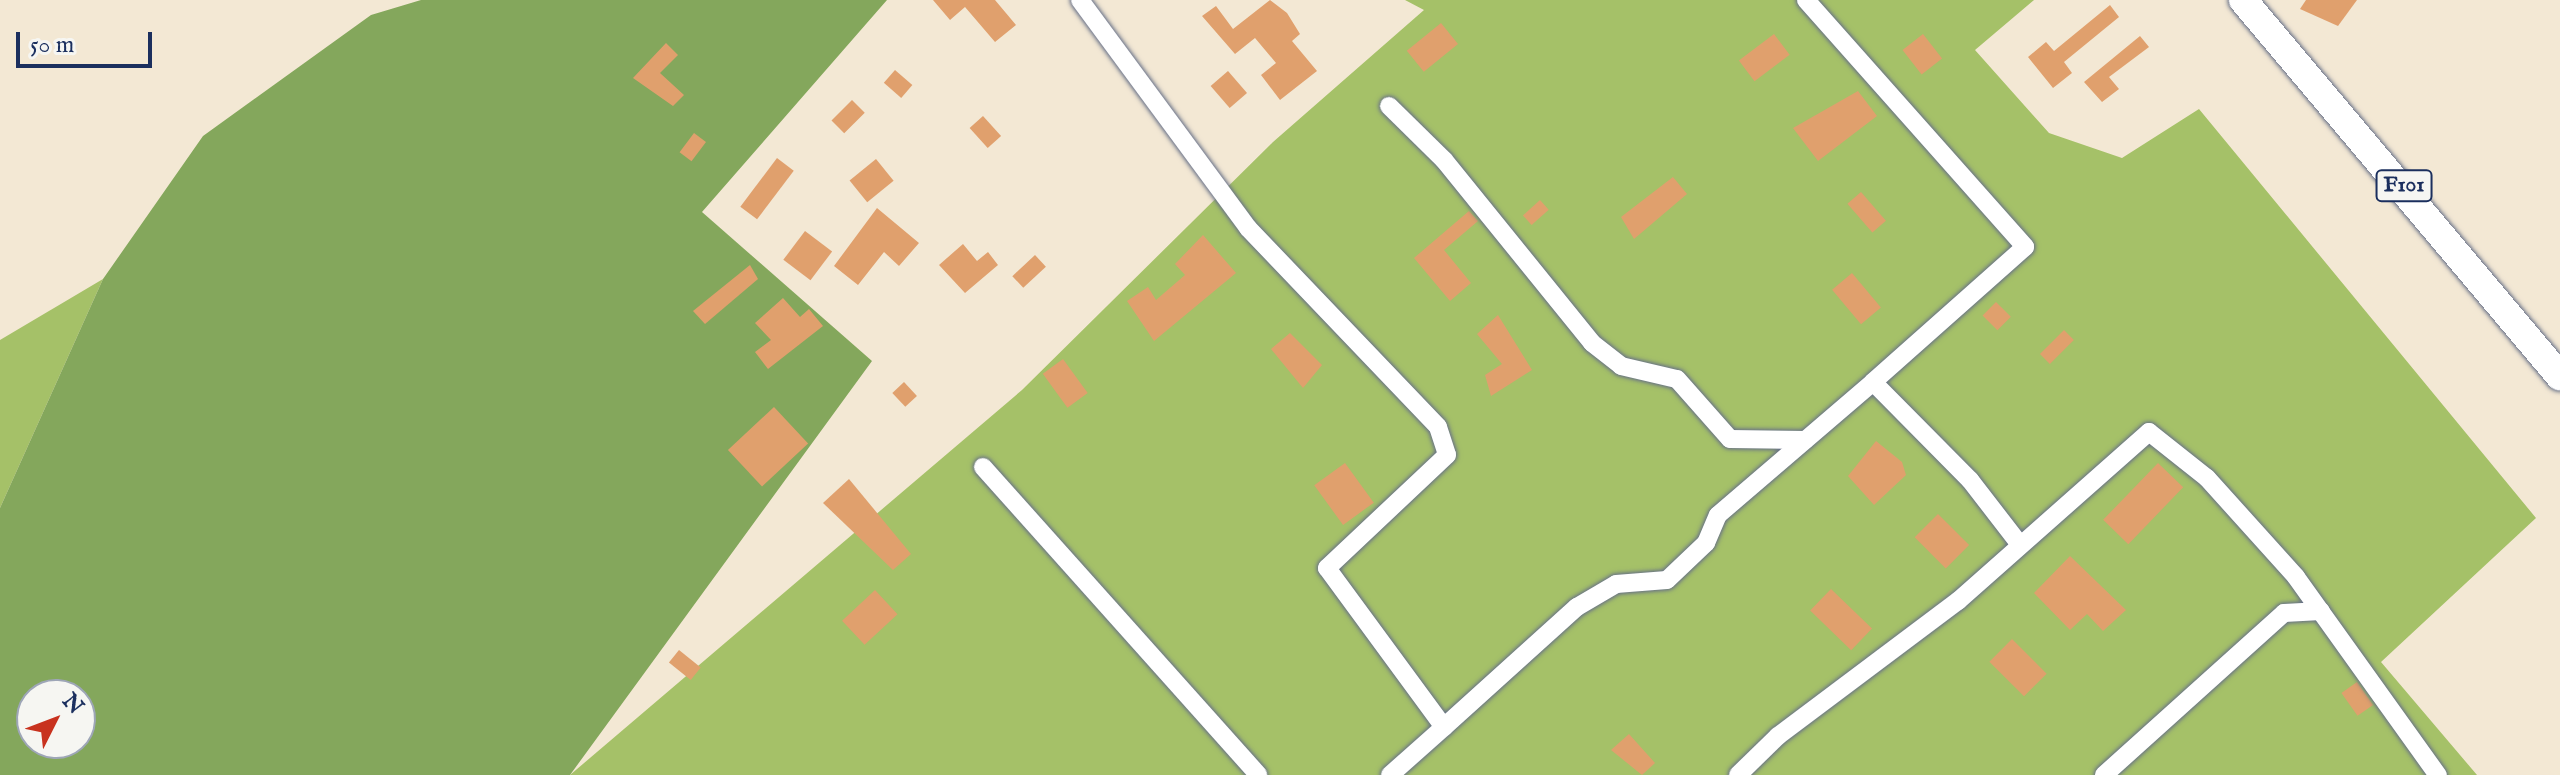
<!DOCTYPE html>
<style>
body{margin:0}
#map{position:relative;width:2560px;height:775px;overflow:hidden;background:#f3e8d4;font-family:"IM FELL English",serif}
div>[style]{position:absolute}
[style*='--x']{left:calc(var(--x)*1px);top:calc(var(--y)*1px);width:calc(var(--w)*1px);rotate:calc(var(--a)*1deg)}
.green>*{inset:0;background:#a5c168}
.forest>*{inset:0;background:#84a75c}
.building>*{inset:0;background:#e0a06d;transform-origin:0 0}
.roads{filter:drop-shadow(0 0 2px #677087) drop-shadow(0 0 2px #677087)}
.minor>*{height:18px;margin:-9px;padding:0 9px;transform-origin:9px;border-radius:9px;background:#fff}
.primary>*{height:28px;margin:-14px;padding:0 14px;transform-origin:14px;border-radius:14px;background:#fff}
span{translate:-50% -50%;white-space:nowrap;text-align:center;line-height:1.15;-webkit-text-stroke:8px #f6f6f2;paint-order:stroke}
.shield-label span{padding:2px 6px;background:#f6f6f2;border:2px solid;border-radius:6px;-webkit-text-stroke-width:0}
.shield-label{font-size:22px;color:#1b2f5e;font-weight:700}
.north{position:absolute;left:16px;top:679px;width:80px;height:80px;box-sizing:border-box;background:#f6f6f2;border:2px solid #9ea6b7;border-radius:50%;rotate:48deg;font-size:22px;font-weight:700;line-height:32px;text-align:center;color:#1b2f5e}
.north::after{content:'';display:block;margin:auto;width:28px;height:36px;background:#c8321e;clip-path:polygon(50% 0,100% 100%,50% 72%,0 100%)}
.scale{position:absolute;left:16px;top:32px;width:136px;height:36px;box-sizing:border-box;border:4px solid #1b2f5e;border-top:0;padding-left:10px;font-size:24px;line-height:28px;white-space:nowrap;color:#1b2f5e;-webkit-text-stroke:6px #f6f6f2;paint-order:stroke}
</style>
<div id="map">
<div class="green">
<div style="clip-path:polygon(1405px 0,2034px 0,1975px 50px,2049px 133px,2122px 158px,2199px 109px,2536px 518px,2381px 662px,2477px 775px,570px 775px,1022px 390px,1273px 142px,1424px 10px)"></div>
<div style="clip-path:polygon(103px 279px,0 508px,0 340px)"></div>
</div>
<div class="forest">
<div style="clip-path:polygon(evenodd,421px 0,887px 0,702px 212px,872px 361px,570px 775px,0 775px,0 508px,103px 279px,203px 136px,371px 15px,421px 0,32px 695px,80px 695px,80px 743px,32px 743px,32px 695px)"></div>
</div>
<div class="building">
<div style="clip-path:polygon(933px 0,995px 0,1016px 25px,995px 42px,965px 7px,950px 20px)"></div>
<div style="clip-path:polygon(1270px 0,1287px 13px,1300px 34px,1292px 41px,1317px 71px,1280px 100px,1261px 75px,1276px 63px,1255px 38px,1235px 54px,1202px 16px,1216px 6px,1233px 29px)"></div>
<div style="clip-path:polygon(2306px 0,2357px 0,2338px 26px,2300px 9px)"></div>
<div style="clip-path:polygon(2110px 5px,2119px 17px,2064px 62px,2072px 73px,2053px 88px,2028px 57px,2046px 42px,2054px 51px)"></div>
<div style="left:1441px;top:23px;width:27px;height:44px;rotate:51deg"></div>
<div style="left:1774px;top:34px;width:26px;height:44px;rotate:53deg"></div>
<div style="left:1923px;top:34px;width:31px;height:26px;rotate:52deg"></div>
<div style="clip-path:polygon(2140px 36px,2149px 47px,2109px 77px,2119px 89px,2102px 102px,2084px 82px)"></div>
<div style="clip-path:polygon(666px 43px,678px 55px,660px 73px,684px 95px,673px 106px,633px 78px)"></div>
<div style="left:895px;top:70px;width:23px;height:17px;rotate:41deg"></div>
<div style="left:1228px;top:71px;width:29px;height:23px;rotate:49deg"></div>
<div style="clip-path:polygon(1858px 91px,1877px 116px,1818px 161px,1793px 128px)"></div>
<div style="left:852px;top:100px;width:18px;height:29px;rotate:45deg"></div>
<div style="left:983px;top:116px;width:27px;height:18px;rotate:48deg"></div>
<div style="left:694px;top:133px;width:15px;height:24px;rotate:37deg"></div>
<div style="left:777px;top:158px;width:21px;height:61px;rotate:37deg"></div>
<div style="left:876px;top:159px;width:28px;height:34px;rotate:51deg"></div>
<div style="clip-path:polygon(1673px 177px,1687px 194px,1634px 239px,1621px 217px)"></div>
<div style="left:1861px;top:192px;width:38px;height:18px;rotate:49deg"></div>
<div style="left:1540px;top:200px;width:13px;height:23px;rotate:48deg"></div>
<div style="clip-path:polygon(877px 208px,919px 243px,899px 266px,884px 252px,858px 285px,834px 266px)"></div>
<div style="clip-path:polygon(1469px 211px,1478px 221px,1444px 250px,1471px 283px,1450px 301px,1414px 258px)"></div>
<div style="left:805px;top:231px;width:34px;height:36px;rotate:37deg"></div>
<div style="clip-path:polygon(1203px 235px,1236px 273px,1154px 341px,1127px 301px,1148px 287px,1156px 300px,1185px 275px,1175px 264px)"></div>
<div style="clip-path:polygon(963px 244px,977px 261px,988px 252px,998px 265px,965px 293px,939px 265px)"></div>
<div style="left:1035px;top:255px;width:16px;height:31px;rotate:47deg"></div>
<div style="clip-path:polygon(750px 265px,758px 279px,705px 324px,693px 311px)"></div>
<div style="left:1852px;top:273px;width:45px;height:26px;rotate:50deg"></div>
<div style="clip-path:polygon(783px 298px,800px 317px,809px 309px,823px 326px,768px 369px,755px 352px,771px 340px,755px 323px)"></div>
<div style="left:1996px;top:302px;width:21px;height:19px;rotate:45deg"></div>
<div style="clip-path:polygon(1498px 315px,1532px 370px,1491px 396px,1485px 375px,1502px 364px,1477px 334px)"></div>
<div style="left:2064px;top:330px;width:14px;height:34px;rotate:45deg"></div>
<div style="clip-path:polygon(1290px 333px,1322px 365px,1303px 388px,1271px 349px)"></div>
<div style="left:1063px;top:359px;width:42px;height:25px;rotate:54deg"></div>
<div style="left:904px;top:382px;width:19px;height:16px;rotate:47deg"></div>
<div style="left:774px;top:407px;width:50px;height:63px;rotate:47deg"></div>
<div style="clip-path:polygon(1876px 441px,1902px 462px,1906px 475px,1874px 505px,1848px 476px)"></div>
<div style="left:1345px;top:463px;width:49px;height:38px;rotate:54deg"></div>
<div style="left:2158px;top:463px;width:35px;height:79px;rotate:44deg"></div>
<div style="clip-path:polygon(849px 479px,911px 554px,893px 570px,823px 503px)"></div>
<div style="left:1938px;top:514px;width:44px;height:33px;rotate:45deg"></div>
<div style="clip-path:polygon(2070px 556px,2126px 610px,2103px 631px,2087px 614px,2070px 630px,2034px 593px)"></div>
<div style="left:1831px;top:589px;width:57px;height:30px;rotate:44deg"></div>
<div style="left:875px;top:590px;width:33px;height:45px;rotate:47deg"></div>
<div style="left:2012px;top:639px;width:49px;height:32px;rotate:45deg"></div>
<div style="left:679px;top:650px;width:28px;height:16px;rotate:39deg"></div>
<div style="left:2357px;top:682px;width:28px;height:19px;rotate:55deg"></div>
<div style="clip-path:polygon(1629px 734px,1655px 763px,1642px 775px,1611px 750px)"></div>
</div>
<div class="roads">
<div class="minor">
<div style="--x:1080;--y:0;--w:283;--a:53.6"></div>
<div style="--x:1248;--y:228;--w:275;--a:46.3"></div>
<div style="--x:1438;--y:427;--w:29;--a:72"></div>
<div style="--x:1447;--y:455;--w:165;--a:136.7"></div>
<div style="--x:1327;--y:568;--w:197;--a:53.7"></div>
<div style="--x:1444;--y:727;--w:179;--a:-42.1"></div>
<div style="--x:1577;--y:607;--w:45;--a:-30.5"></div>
<div style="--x:1616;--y:584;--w:51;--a:-4.5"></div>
<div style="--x:1667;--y:580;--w:54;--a:-43.5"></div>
<div style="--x:1706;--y:543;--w:30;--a:-67"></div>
<div style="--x:1718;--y:515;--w:204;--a:-40.6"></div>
<div style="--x:1873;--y:382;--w:138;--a:45.3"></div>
<div style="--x:1970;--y:480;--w:78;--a:52.3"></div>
<div style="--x:1806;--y:0;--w:330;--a:48.4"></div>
<div style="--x:2025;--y:247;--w:203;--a:138.4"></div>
<div style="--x:1389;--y:106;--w:77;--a:44.5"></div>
<div style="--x:1444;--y:160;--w:235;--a:51"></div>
<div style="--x:1592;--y:343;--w:37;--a:38"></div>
<div style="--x:1621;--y:366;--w:57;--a:13.1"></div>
<div style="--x:1677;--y:379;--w:80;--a:48.5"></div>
<div style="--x:1730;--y:439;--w:75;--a:0.8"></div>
<div style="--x:983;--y:467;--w:413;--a:48.2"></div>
<div style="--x:1390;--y:775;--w:72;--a:-41.6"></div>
<div style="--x:1738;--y:775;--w:56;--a:-44.3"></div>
<div style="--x:1778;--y:736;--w:225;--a:-36.9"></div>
<div style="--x:1958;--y:601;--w:255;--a:-41.5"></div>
<div style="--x:2149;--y:432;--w:74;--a:38.4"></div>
<div style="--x:2207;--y:478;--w:133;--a:48"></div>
<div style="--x:2296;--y:577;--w:244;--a:54.4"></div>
<div style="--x:2104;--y:775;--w:242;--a:-42"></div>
<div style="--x:2284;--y:613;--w:37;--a:-3"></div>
</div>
<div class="primary">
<div style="--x:2243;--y:0;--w:492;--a:49.9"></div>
</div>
</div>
<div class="shield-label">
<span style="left:2404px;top:186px">F101</span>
</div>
<div class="north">N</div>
<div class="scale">50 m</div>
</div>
